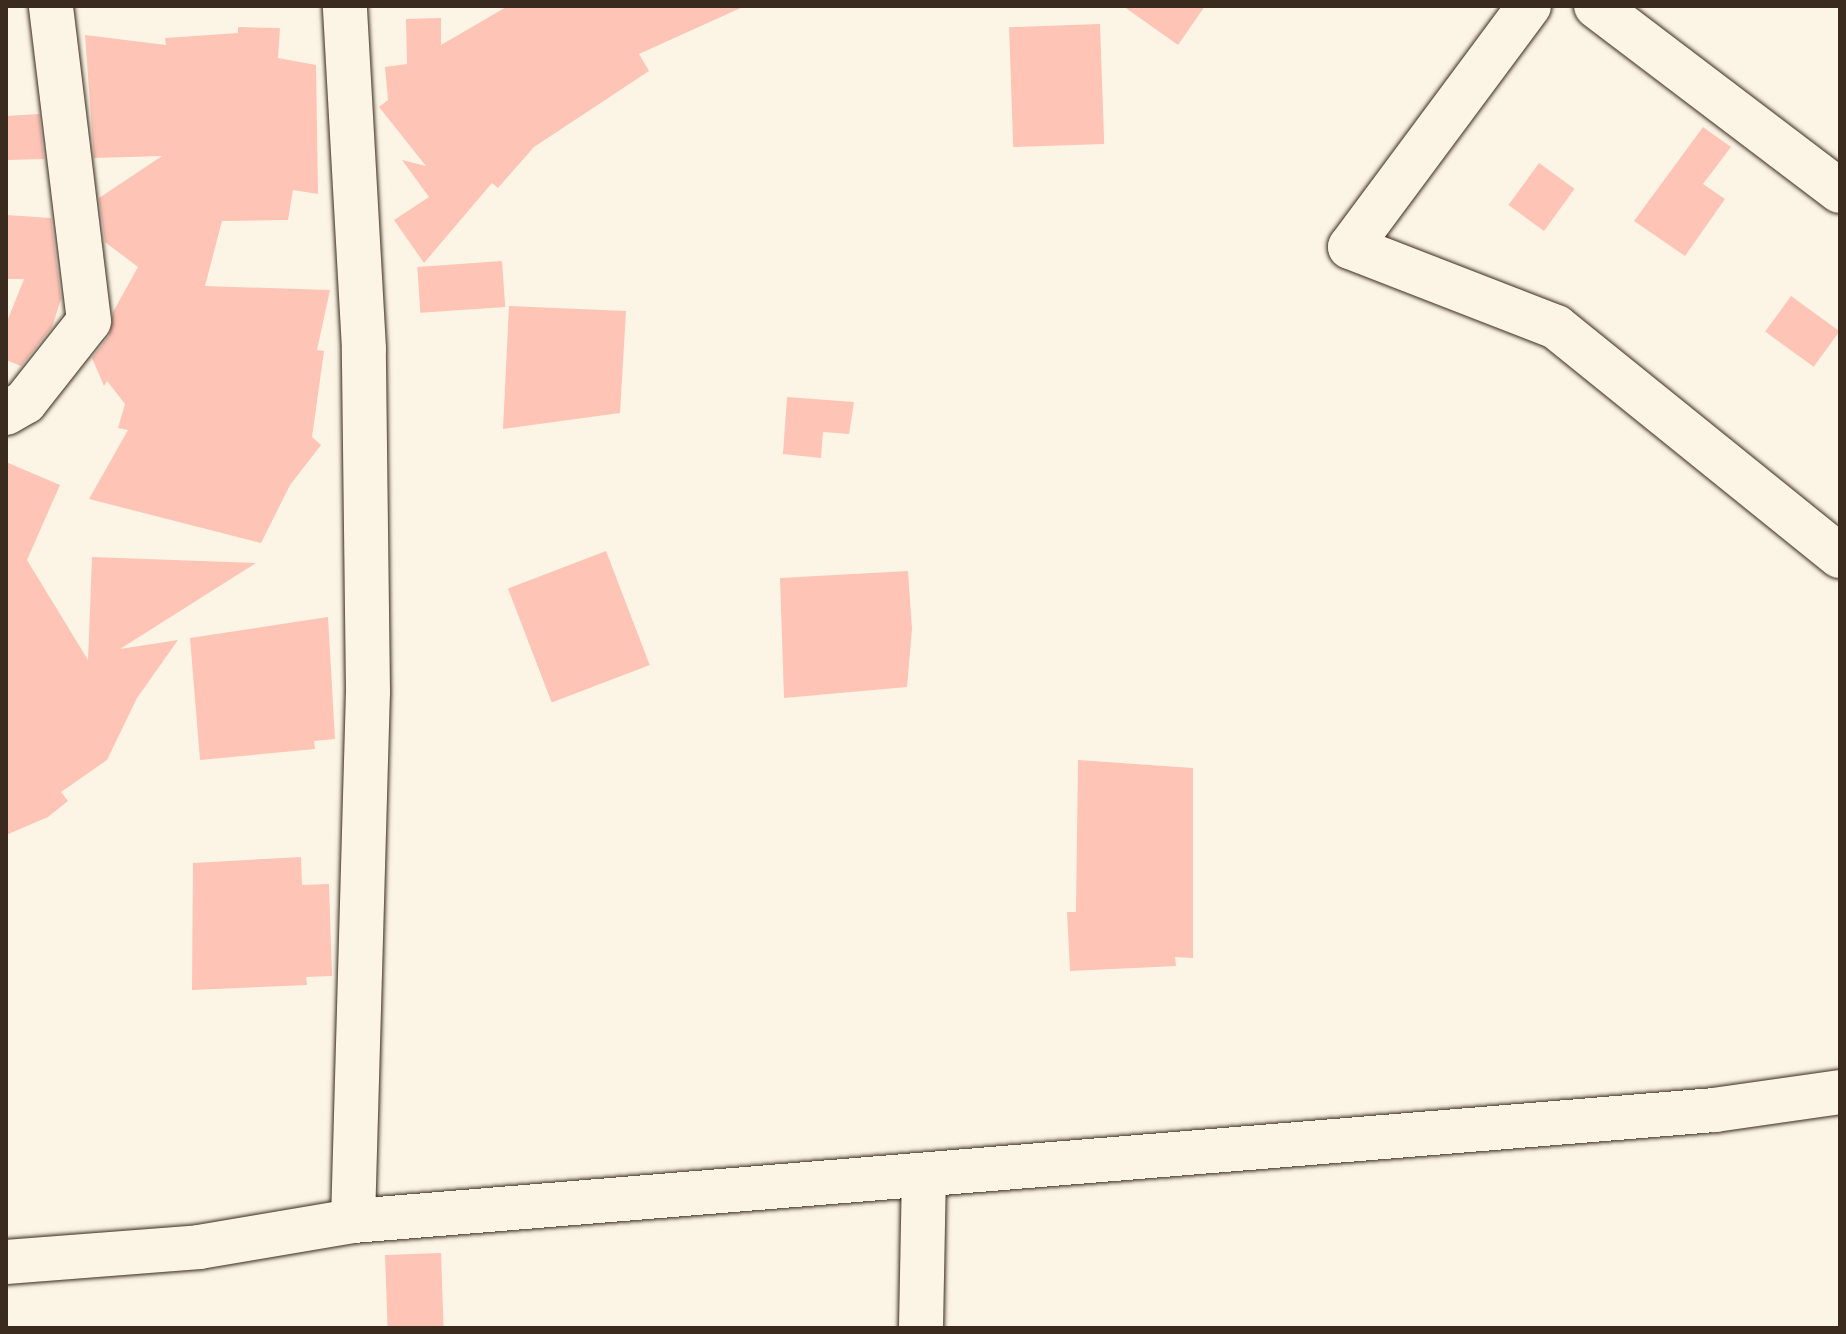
<!DOCTYPE html>
<style>
body{margin:0}
#map{position:relative;width:1846px;height:1334px;overflow:hidden;background:#fcf5e5;font-family:Pangolin,sans-serif}
div>[style]{position:absolute}
[style*='--x']{left:calc(var(--x)*1px);top:calc(var(--y)*1px);width:calc(var(--w)*1px);rotate:calc(var(--a)*1deg)}
.building>*{inset:0;background:#fec4b5;transform-origin:0 0}
.roads{filter:drop-shadow(0 0 2px #3b2a1e) drop-shadow(0 0 2px #3b2a1e)}
.street>*{height:44px;margin:-22px;padding:0 22px;transform-origin:22px;border-radius:22px;background:#fcf5e5}
span{translate:-50% -50%;white-space:nowrap;text-align:center;line-height:1.15;-webkit-text-stroke:6px #fcf5e5;paint-order:stroke}
.frame{position:absolute;inset:0;border:8px solid #3b2a1e;pointer-events:none}
</style>
<div id="map">
<div class="building">
<div style="clip-path:polygon(508px 6px,745px 6px,639px 54px,649px 71px,534px 147px,498px 188px,492px 183px,424px 263px,394px 220px,429px 197px,402px 160px,426px 166px,379px 107px,388px 100px,385px 67px,407px 64px,406px 19px,441px 18px,441px 45px)"></div>
<div style="clip-path:polygon(1123px 6px,1205px 6px,1178px 45px)"></div>
<div style="left:1100px;top:24px;width:120px;height:91px;rotate:88deg"></div>
<div style="clip-path:polygon(238px 27px,280px 28px,278px 58px,316px 65px,318px 194px,293px 190px,288px 220px,222px 221px,205px 286px,330px 290px,317px 350px,324px 351px,312px 437px,321px 445px,290px 485px,261px 543px,89px 499px,128px 430px,118px 428px,125px 404px,107px 381px,104px 386px,92px 358px,109px 336px,113px 312px,138px 267px,105px 242px,99px 198px,162px 156px,94px 158px,85px 35px,166px 45px,165px 38px,238px 33px)"></div>
<div style="clip-path:polygon(39px 114px,44px 159px,6px 160px,6px 116px)"></div>
<div style="clip-path:polygon(1703px 127px,1731px 147px,1703px 184px,1725px 199px,1685px 256px,1634px 221px)"></div>
<div style="left:1539px;top:163px;width:44px;height:52px;rotate:36deg"></div>
<div style="clip-path:polygon(6px 215px,51px 218px,61px 299px,52px 327px,21px 366px,6px 360px,6px 324px,24px 279px,6px 279px)"></div>
<div style="left:502px;top:261px;width:46px;height:85px;rotate:86deg"></div>
<div style="left:1791px;top:296px;width:60px;height:44px;rotate:36deg"></div>
<div style="clip-path:polygon(509px 306px,626px 311px,620px 413px,503px 429px)"></div>
<div style="clip-path:polygon(787px 397px,854px 402px,849px 434px,823px 432px,821px 458px,783px 454px)"></div>
<div style="clip-path:polygon(6px 462px,60px 485px,27px 560px,88px 660px,92px 557px,256px 563px,120px 649px,178px 640px,137px 698px,107px 760px,61px 792px,68px 801px,48px 817px,6px 835px)"></div>
<div style="left:606px;top:551px;width:122px;height:105px;rotate:69deg"></div>
<div style="clip-path:polygon(908px 571px,912px 629px,907px 687px,784px 698px,780px 578px)"></div>
<div style="clip-path:polygon(328px 617px,335px 739px,314px 741px,315px 749px,200px 760px,190px 638px)"></div>
<div style="clip-path:polygon(1078px 760px,1193px 768px,1193px 958px,1175px 957px,1176px 966px,1070px 971px,1067px 912px,1076px 912px)"></div>
<div style="clip-path:polygon(301px 857px,302px 885px,329px 884px,332px 976px,306px 977px,307px 985px,192px 990px,193px 863px)"></div>
<div style="left:441px;top:1253px;width:75px;height:56px;rotate:88deg"></div>
</div>
<div class="roads">
<div class="street">
<div style="--x:1529;--y:6;--w:300;--a:126.6"></div>
<div style="--x:1350;--y:247;--w:221;--a:21.2"></div>
<div style="--x:1556;--y:327;--w:365;--a:38.9"></div>
<div style="--x:1596;--y:6;--w:306;--a:37.2"></div>
<div style="--x:6;--y:413;--w:22;--a:-30"></div>
<div style="--x:25;--y:402;--w:103;--a:-51.7"></div>
<div style="--x:89;--y:321;--w:317;--a:-96.9"></div>
<div style="--x:353;--y:1221;--w:1366;--a:-4.66"></div>
<div style="--x:1714;--y:1110;--w:127;--a:-8.1"></div>
<div style="--x:6;--y:1262;--w:194;--a:-4.4"></div>
<div style="--x:199;--y:1247;--w:156;--a:-9.6"></div>
<div style="--x:353;--y:1221;--w:529;--a:-88.38"></div>
<div style="--x:368;--y:692;--w:343;--a:-90.7"></div>
<div style="--x:364;--y:349;--w:344;--a:-93.2"></div>
<div style="--x:921;--y:1328;--w:153;--a:-88.9"></div>
</div>
</div>
<div class="frame"></div>
</div>
